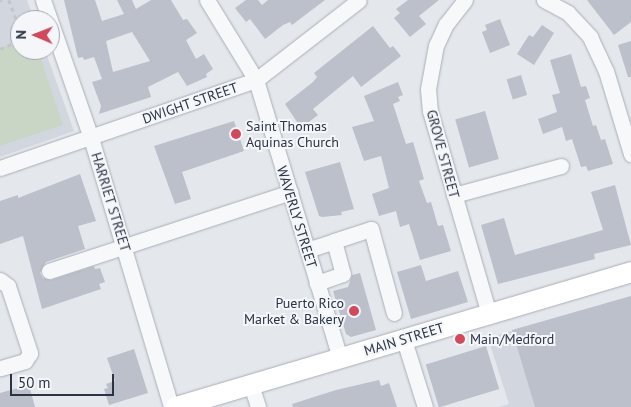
<!DOCTYPE html>
<style>
body{margin:0}
#map{position:relative;width:631px;height:407px;overflow:hidden;background:#e4e7ec;font-family:"PT Sans",sans-serif}
div>[style]{position:absolute}
[style*='--x']{left:calc(var(--x)*1px);top:calc(var(--y)*1px);width:calc(var(--w)*1px);rotate:calc(var(--a)*1deg)}
.built>*{inset:0;background:#d2d6de}
.green>*{inset:0;background:#c9d6c5}
.building>*{inset:0;background:#bbc0ca;transform-origin:0 0}
.path>*{height:2.5px;margin-top:-1.25px;transform-origin:0;background:repeating-linear-gradient(90deg,#c2c5cb 0 4px,transparent 0 8px)}
.roads{filter:drop-shadow(0 0 1px #a9aeb7) drop-shadow(0 0 1px #a9aeb7)}
.minor>*{height:15px;margin:-7.5px;padding:0 7.5px;transform-origin:7.5px;border-radius:7.5px;background:#f7f8fa}
.major>*{height:20px;margin:-10px;padding:0 10px;transform-origin:10px;border-radius:10px;background:#fff}
.dots>*{width:14px;height:14px;translate:-50% -50%;box-sizing:border-box;border:2px solid #f4f6f9;border-radius:50%}
span{translate:-50% -50%;white-space:nowrap;text-align:center;line-height:1.15;-webkit-text-stroke:4px #f4f6f9;paint-order:stroke}
.street-label{font-size:14px;color:#2b3445}
.poi-label{font-size:14px;color:#2b3445}
.left{translate:0 -50%;text-align:left}
.right{translate:-100% -50%;text-align:right}
.north{position:absolute;left:10px;top:10px;width:50px;height:50px;box-sizing:border-box;background:#f4f6f9;border:1px solid #a4a8b1;border-radius:50%;rotate:271deg;font-size:14px;font-weight:700;line-height:20px;text-align:center;color:#2b3445}
.north::after{content:'';display:block;margin:auto;width:18px;height:22px;background:#d1495b;clip-path:polygon(50% 0,100% 100%,50% 72%,0 100%)}
.scale{position:absolute;left:10px;top:374px;width:104px;height:22px;box-sizing:border-box;border:2px solid #2b3445;border-top:0;padding-left:6px;font-size:15px;line-height:18px;white-space:nowrap;color:#2b3445;-webkit-text-stroke:4px #f4f6f9;paint-order:stroke}
</style>
<div id="map">
<div class="built">
<div style="clip-path:polygon(0 0,27px 0,34px 20px,20px 20px,20px 50px,45px 50px,74px 131px,0 157px)"></div>
<div style="clip-path:polygon(631px 296px,631px 407px,499px 407px,509px 404px,488px 338px)"></div>
</div>
<div class="green">
<div style="clip-path:polygon(20px 42px,20px 50px,38px 50px,63px 125px,0 146px,0 48px)"></div>
</div>
<div class="building">
<div style="clip-path:polygon(evenodd,64px 0,95px 0,102px 21px,124px 14px,117px 0,132px 0,136px 9px,151px 0,171px 0,183px 20px,187px 19px,197px 33px,186px 40px,196px 59px,204px 54px,213px 69px,206px 74px,207px 77px,187px 86px,178px 72px,148px 87px,151px 97px,99px 114px,101px 106px,92px 82px,102px 79px,94px 57px,84px 60px,83px 57px,78px 58px,64px 0,132px 32px,150px 61px,113px 72px,106px 41px,132px 32px)"></div>
<div style="clip-path:polygon(246px 0,258px 0,262px 5px,268px 0,325px 0,292px 25px,290px 22px,283px 25px,265px 39px,250px 19px,246px 22px,235px 8px)"></div>
<div style="clip-path:polygon(408px 0,439px 0,419px 16px,426px 24px,410px 37px,394px 18px,400px 13px,396px 9px)"></div>
<div style="clip-path:polygon(587px 0,631px 0,631px 22px,614px 35px)"></div>
<div style="clip-path:polygon(500px 19px,510px 45px,490px 53px,482px 32px,487px 30px,485px 25px)"></div>
<div style="clip-path:polygon(542px 25px,554px 33px,534px 65px,517px 54px,529px 35px,533px 37px)"></div>
<div style="clip-path:polygon(373px 26px,390px 48px,393px 46px,401px 56px,361px 87px,353px 76px,313px 109px,318px 115px,301px 128px,285px 104px,313px 82px,317px 77px,314px 73px)"></div>
<div style="clip-path:polygon(631px 41px,631px 77px,628px 77px,618px 45px)"></div>
<div style="clip-path:polygon(571px 54px,581px 87px,586px 86px,590px 98px,585px 100px,593px 126px,596px 125px,601px 140px,605px 139px,613px 164px,588px 171px,586px 166px,581px 167px,572px 139px,566px 141px,562px 127px,543px 134px,538px 119px,557px 112px,552px 95px,560px 93px,550px 60px)"></div>
<div style="left:521px;top:75px;width:21px;height:15px;rotate:73deg"></div>
<div style="clip-path:polygon(398px 82px,403px 95px,398px 97px,400px 101px,393px 104px,406px 144px,413px 142px,424px 179px,419px 181px,427px 203px,431px 202px,438px 226px,443px 225px,451px 251px,420px 260px,409px 224px,400px 227px,396px 211px,379px 216px,372px 194px,389px 188px,381px 156px,364px 161px,352px 127px,374px 121px,364px 96px)"></div>
<div style="left:485px;top:111px;width:50px;height:31px;rotate:74deg"></div>
<div style="clip-path:polygon(234px 121px,244px 151px,182px 172px,191px 199px,175px 204px,154px 146px)"></div>
<div style="clip-path:polygon(340px 162px,354px 209px,341px 212px,342px 215px,322px 217px,319px 216px,305px 172px)"></div>
<div style="clip-path:polygon(80px 174px,96px 221px,78px 226px,85px 249px,46px 262px,40px 273px,43px 278px,51px 280px,94px 266px,95px 269px,100px 268px,105px 282px,99px 284px,101px 289px,42px 309px,23px 236px,0 244px,0 201px,18px 195px,18px 198px)"></div>
<div style="clip-path:polygon(615px 185px,631px 245px,594px 254px,595px 259px,498px 284px,481px 225px,504px 218px,515px 255px,603px 230px,591px 192px)"></div>
<div style="clip-path:polygon(421px 265px,426px 281px,458px 271px,468px 302px,411px 319px,397px 272px)"></div>
<div style="clip-path:polygon(360px 273px,376px 330px,351px 337px,346px 334px,333px 291px,348px 287px,352px 275px)"></div>
<div style="clip-path:polygon(631px 296px,631px 407px,535px 407px,512px 330px)"></div>
<div style="left:486px;top:346px;width:45px;height:63px;rotate:73deg"></div>
<div style="clip-path:polygon(134px 349px,148px 393px,109px 405px,104px 389px,108px 388px,106px 384px,115px 381px,107px 358px)"></div>
<div style="clip-path:polygon(379px 380px,381px 386px,389px 383px,397px 407px,293px 407px,292px 404px,336px 390px)"></div>
<div style="clip-path:polygon(29px 385px,35px 407px,0 407px,0 393px)"></div>
</div>
<div class="path">
<div style="--x:9;--y:0;--w:31;--a:69"></div>
<div style="--x:0;--y:1;--w:2;--a:-27"></div>
<div style="--x:0;--y:49;--w:22;--a:-24"></div>
</div>
<div class="roads">
<div class="minor">
<div style="--x:43;--y:0;--w:146;--a:70.8"></div>
<div style="--x:91;--y:138;--w:281;--a:73.4"></div>
<div style="--x:207;--y:0;--w:94;--a:58.5"></div>
<div style="--x:256;--y:80;--w:290;--a:73.2"></div>
<div style="--x:465;--y:0;--w:31;--a:128"></div>
<div style="--x:446;--y:24;--w:23;--a:115"></div>
<div style="--x:436;--y:45;--w:45;--a:100.3"></div>
<div style="--x:428;--y:89;--w:22;--a:85"></div>
<div style="--x:430;--y:111;--w:211;--a:73.8"></div>
<div style="--x:544;--y:0;--w:27;--a:28"></div>
<div style="--x:568;--y:13;--w:33;--a:47"></div>
<div style="--x:590;--y:37;--w:38;--a:65"></div>
<div style="--x:606;--y:71;--w:87;--a:73.2"></div>
<div style="--x:0;--y:168;--w:271;--a:-19"></div>
<div style="--x:256;--y:80;--w:130;--a:-37.8"></div>
<div style="--x:454;--y:195;--w:111;--a:-15.2"></div>
<div style="--x:334;--y:241;--w:39;--a:-18"></div>
<div style="--x:371;--y:229;--w:87;--a:74.7"></div>
<div style="--x:307;--y:250;--w:28;--a:-18"></div>
<div style="--x:334;--y:241;--w:34;--a:75"></div>
<div style="--x:343;--y:274;--w:28;--a:161"></div>
<div style="--x:49;--y:271;--w:254;--a:-18.1"></div>
<div style="--x:0;--y:280;--w:10;--a:37"></div>
<div style="--x:8;--y:286;--w:71;--a:71.8"></div>
<div style="--x:30;--y:353;--w:9;--a:122"></div>
<div style="--x:25;--y:361;--w:26;--a:164"></div>
<div style="--x:404;--y:340;--w:70;--a:72.6"></div>
<div style="--x:251;--y:385;--w:23;--a:72"></div>
</div>
<div class="major">
<div style="--x:176;--y:407;--w:475;--a:-16.5"></div>
</div>
</div>
<div class="dots">
<div style="left:236px;top:134px;background:#d1495b"></div>
<div style="left:354px;top:311px;background:#d1495b"></div>
<div style="left:460px;top:339px;background:#d1495b"></div>
</div>
<div class="street-label">
<span style="left:190px;top:103px;rotate:-19deg">DWIGHT STREET</span>
<span style="left:443px;top:154px;rotate:75deg">GROVE STREET</span>
<span style="left:111px;top:202px;rotate:73deg">HARRIET STREET</span>
<span style="left:297px;top:217px;rotate:73deg">WAVERLY STREET</span>
<span style="left:404px;top:339px;rotate:-17deg">MAIN STREET</span>
</div>
<div class="poi-label">
<span class="left" style="left:246px;top:134px">Saint Thomas<br>Aquinas Church</span>
<span class="right" style="left:344px;top:311px">Puerto Rico<br>Market &amp; Bakery</span>
<span class="left" style="left:470px;top:339px">Main/Medford</span>
</div>
<div class="north">N</div>
<div class="scale">50 m</div>
</div>
